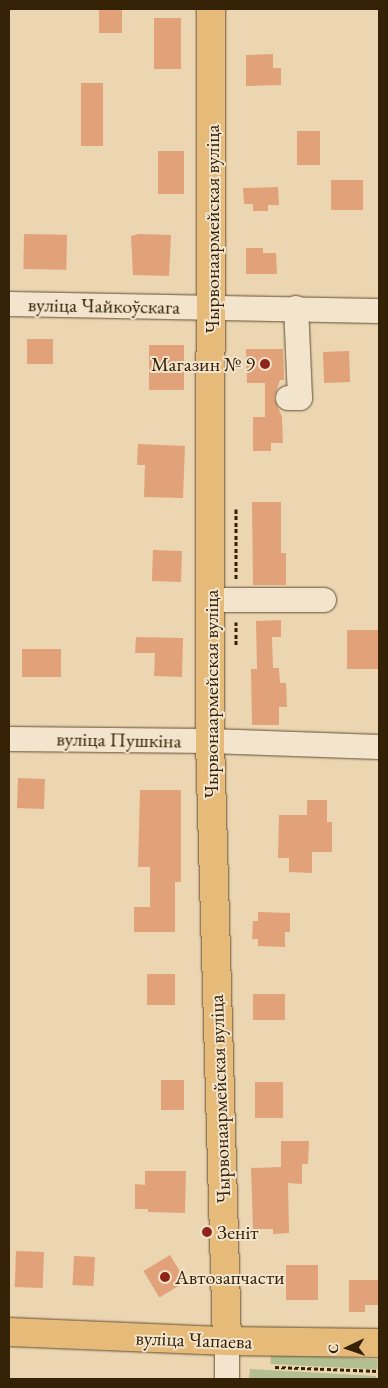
<!DOCTYPE html>
<meta charset="utf-8">
<style>
body{margin:0}
#map{position:relative;width:388px;height:1388px;overflow:hidden;background:#ecd6b2;font-family:"EB Garamond",serif}
div>[style]{position:absolute}
[style*='--x']{left:calc(var(--x)*1px);top:calc(var(--y)*1px);width:calc(var(--w)*1px);rotate:calc(var(--a)*1deg)}
.green>*{inset:0;background:#b3bf90;transform-origin:0 0}
.building>*{inset:0;background:#e1a179;transform-origin:0 0}
.path>*{height:3px;margin-top:-1.5px;transform-origin:0;background:repeating-linear-gradient(90deg,#352105 0 4px,transparent 0 6.5px)}
.roads{filter:drop-shadow(0 0 1px #634e30) drop-shadow(0 0 1px #634e30)}
.minor>*{height:24px;margin:-12px;padding:0 12px;transform-origin:12px;border-radius:12px;background:#f3e4cd}
.major>*{height:28px;margin:-14px;padding:0 14px;transform-origin:14px;border-radius:14px;background:#e6bb79}
.dots>*{width:14px;height:14px;translate:-50% -50%;box-sizing:border-box;border:2px solid #f3e4cd;border-radius:50%}
span{translate:-50% -50%;white-space:nowrap;text-align:center;line-height:1.15;-webkit-text-stroke:4px #f3e4cd;paint-order:stroke}
.street-label{font-size:20px;color:#352105}
.poi-label{font-size:20px;color:#352105}
.right{translate:-100% -50%;text-align:right}
.left{translate:0 -50%;text-align:left}
.frame{position:absolute;inset:0;border:10px solid #352105;pointer-events:none}
.north{position:absolute;left:323px;top:1323px;width:50px;height:50px;-webkit-text-stroke:4px #f3e4cd;paint-order:stroke;rotate:267deg;font-size:14px;font-weight:700;line-height:20px;text-align:center;color:#352105}
.north::after{content:'';display:block;margin:auto;width:18px;height:22px;background:#352105;clip-path:polygon(50% 0,100% 100%,50% 72%,0 100%)}
</style>
<div id="map">
<div class="green">
<div style="left:271px;top:1354px;width:107px;height:10px;rotate:3deg"></div>
<div style="clip-path:polygon(250px 1369px,376px 1376px,376px 1379px,249px 1379px)"></div>
</div>
<div class="building">
<div style="left:99px;top:9px;width:23px;height:24px"></div>
<div style="left:154px;top:18px;width:27px;height:51px"></div>
<div style="clip-path:polygon(273px 54px,273px 68px,281px 68px,281px 85px,246px 86px,246px 55px)"></div>
<div style="left:81px;top:83px;width:22px;height:63px"></div>
<div style="left:297px;top:131px;width:23px;height:34px"></div>
<div style="left:158px;top:151px;width:26px;height:43px"></div>
<div style="left:331px;top:180px;width:32px;height:30px"></div>
<div style="clip-path:polygon(278px 187px,279px 205px,268px 205px,268px 211px,253px 211px,253px 204px,244px 204px,243px 188px)"></div>
<div style="left:24px;top:234px;width:43px;height:35px;rotate:1deg"></div>
<div style="clip-path:polygon(139px 234px,171px 235px,169px 276px,133px 275px,131px 236px)"></div>
<div style="clip-path:polygon(246px 248px,263px 248px,263px 253px,276px 253px,277px 274px,246px 274px)"></div>
<div style="left:27px;top:339px;width:26px;height:25px"></div>
<div style="left:149px;top:345px;width:35px;height:45px"></div>
<div style="clip-path:polygon(246px 349px,283px 349px,284px 380px,280px 380px,274px 398px,282px 417px,283px 443px,271px 443px,271px 451px,253px 451px,253px 417px,265px 417px,265px 383px,247px 383px)"></div>
<div style="left:349px;top:351px;width:31px;height:26px;rotate:88deg"></div>
<div style="clip-path:polygon(138px 444px,185px 446px,183px 498px,144px 497px,145px 465px,137px 465px)"></div>
<div style="clip-path:polygon(252px 502px,281px 502px,281px 553px,286px 553px,286px 585px,253px 585px)"></div>
<div style="left:153px;top:550px;width:29px;height:31px;rotate:2deg"></div>
<div style="clip-path:polygon(281px 620px,281px 637px,272px 637px,273px 668px,279px 668px,280px 683px,286px 683px,287px 707px,279px 707px,279px 725px,252px 725px,251px 669px,257px 669px,256px 621px)"></div>
<div style="left:347px;top:630px;width:32px;height:39px"></div>
<div style="clip-path:polygon(136px 637px,183px 638px,182px 677px,154px 676px,155px 653px,135px 653px)"></div>
<div style="left:22px;top:649px;width:39px;height:28px"></div>
<div style="left:18px;top:778px;width:27px;height:30px;rotate:2deg"></div>
<div style="clip-path:polygon(140px 790px,181px 790px,181px 882px,175px 882px,175px 932px,134px 932px,134px 907px,150px 907px,150px 867px,138px 867px)"></div>
<div style="clip-path:polygon(307px 800px,327px 800px,327px 822px,332px 822px,332px 852px,312px 852px,312px 873px,289px 872px,289px 858px,278px 858px,279px 815px,307px 815px)"></div>
<div style="clip-path:polygon(258px 912px,290px 913px,290px 932px,285px 932px,285px 947px,258px 946px,258px 939px,252px 939px,253px 921px,258px 921px)"></div>
<div style="left:147px;top:974px;width:28px;height:31px"></div>
<div style="left:253px;top:994px;width:32px;height:26px"></div>
<div style="left:161px;top:1080px;width:23px;height:30px"></div>
<div style="left:255px;top:1082px;width:28px;height:36px"></div>
<div style="clip-path:polygon(281px 1141px,309px 1141px,308px 1164px,302px 1164px,302px 1184px,288px 1183px,289px 1233px,273px 1234px,273px 1229px,253px 1229px,251px 1168px,281px 1167px)"></div>
<div style="clip-path:polygon(145px 1171px,186px 1171px,185px 1213px,148px 1212px,148px 1209px,135px 1209px,135px 1184px,145px 1185px)"></div>
<div style="left:16px;top:1251px;width:28px;height:36px;rotate:2deg"></div>
<div style="left:170px;top:1255px;width:31px;height:31px;rotate:59deg"></div>
<div style="left:74px;top:1256px;width:21px;height:29px;rotate:3deg"></div>
<div style="left:286px;top:1265px;width:32px;height:35px"></div>
<div style="clip-path:polygon(349px 1280px,379px 1280px,379px 1305px,365px 1305px,365px 1312px,349px 1312px)"></div>
</div>
<div class="path">
<div style="--x:236;--y:509;--w:71;--a:90"></div>
<div style="--x:236;--y:645;--w:23;--a:-90"></div>
<div style="--x:275;--y:1367;--w:104;--a:2.2"></div>
</div>
<div class="roads">
<div class="minor">
<div style="--x:9;--y:304;--w:370;--a:1.1"></div>
<div style="--x:288;--y:398;--w:12;--a:0"></div>
<div style="--x:300;--y:398;--w:90;--a:-92.5"></div>
<div style="--x:210;--y:600;--w:114;--a:0"></div>
<div style="--x:9;--y:739;--w:201;--a:0.6"></div>
<div style="--x:210;--y:741;--w:169;--a:2"></div>
<div style="--x:227;--y:1341;--w:38;--a:90"></div>
</div>
<div class="major">
<div style="--x:211;--y:9;--w:732;--a:90.08"></div>
<div style="--x:210;--y:741;--w:600;--a:88.38"></div>
<div style="--x:9;--y:1332;--w:218;--a:2.4"></div>
<div style="--x:227;--y:1341;--w:152;--a:0.8"></div>
</div>
</div>
<div class="dots">
<div style="left:265px;top:364px;background:#8f2418"></div>
<div style="left:207px;top:1232px;background:#8f2418"></div>
<div style="left:165px;top:1277px;background:#8f2418"></div>
</div>
<div class="street-label">
<span style="left:212px;top:229px;rotate:-90deg">Чырвонаармейская вуліца</span>
<span style="left:104px;top:306px;rotate:1deg">вуліца Чайкоўскага</span>
<span style="left:211px;top:694px;rotate:-90deg">Чырвонаармейская вуліца</span>
<span style="left:119px;top:740px;rotate:1deg">вуліца Пушкіна</span>
<span style="left:220px;top:1099px;rotate:-92deg">Чырвонаармейская вуліца</span>
<span style="left:194px;top:1340px;rotate:2deg">вуліца Чапаева</span>
</div>
<div class="poi-label">
<span class="right" style="left:255px;top:364px">Магазин № 9</span>
<span class="left" style="left:217px;top:1232px">Зеніт</span>
<span class="left" style="left:175px;top:1277px">Автозапчасти</span>
</div>
<div class="frame"></div>
<div class="north">С</div>
</div>
